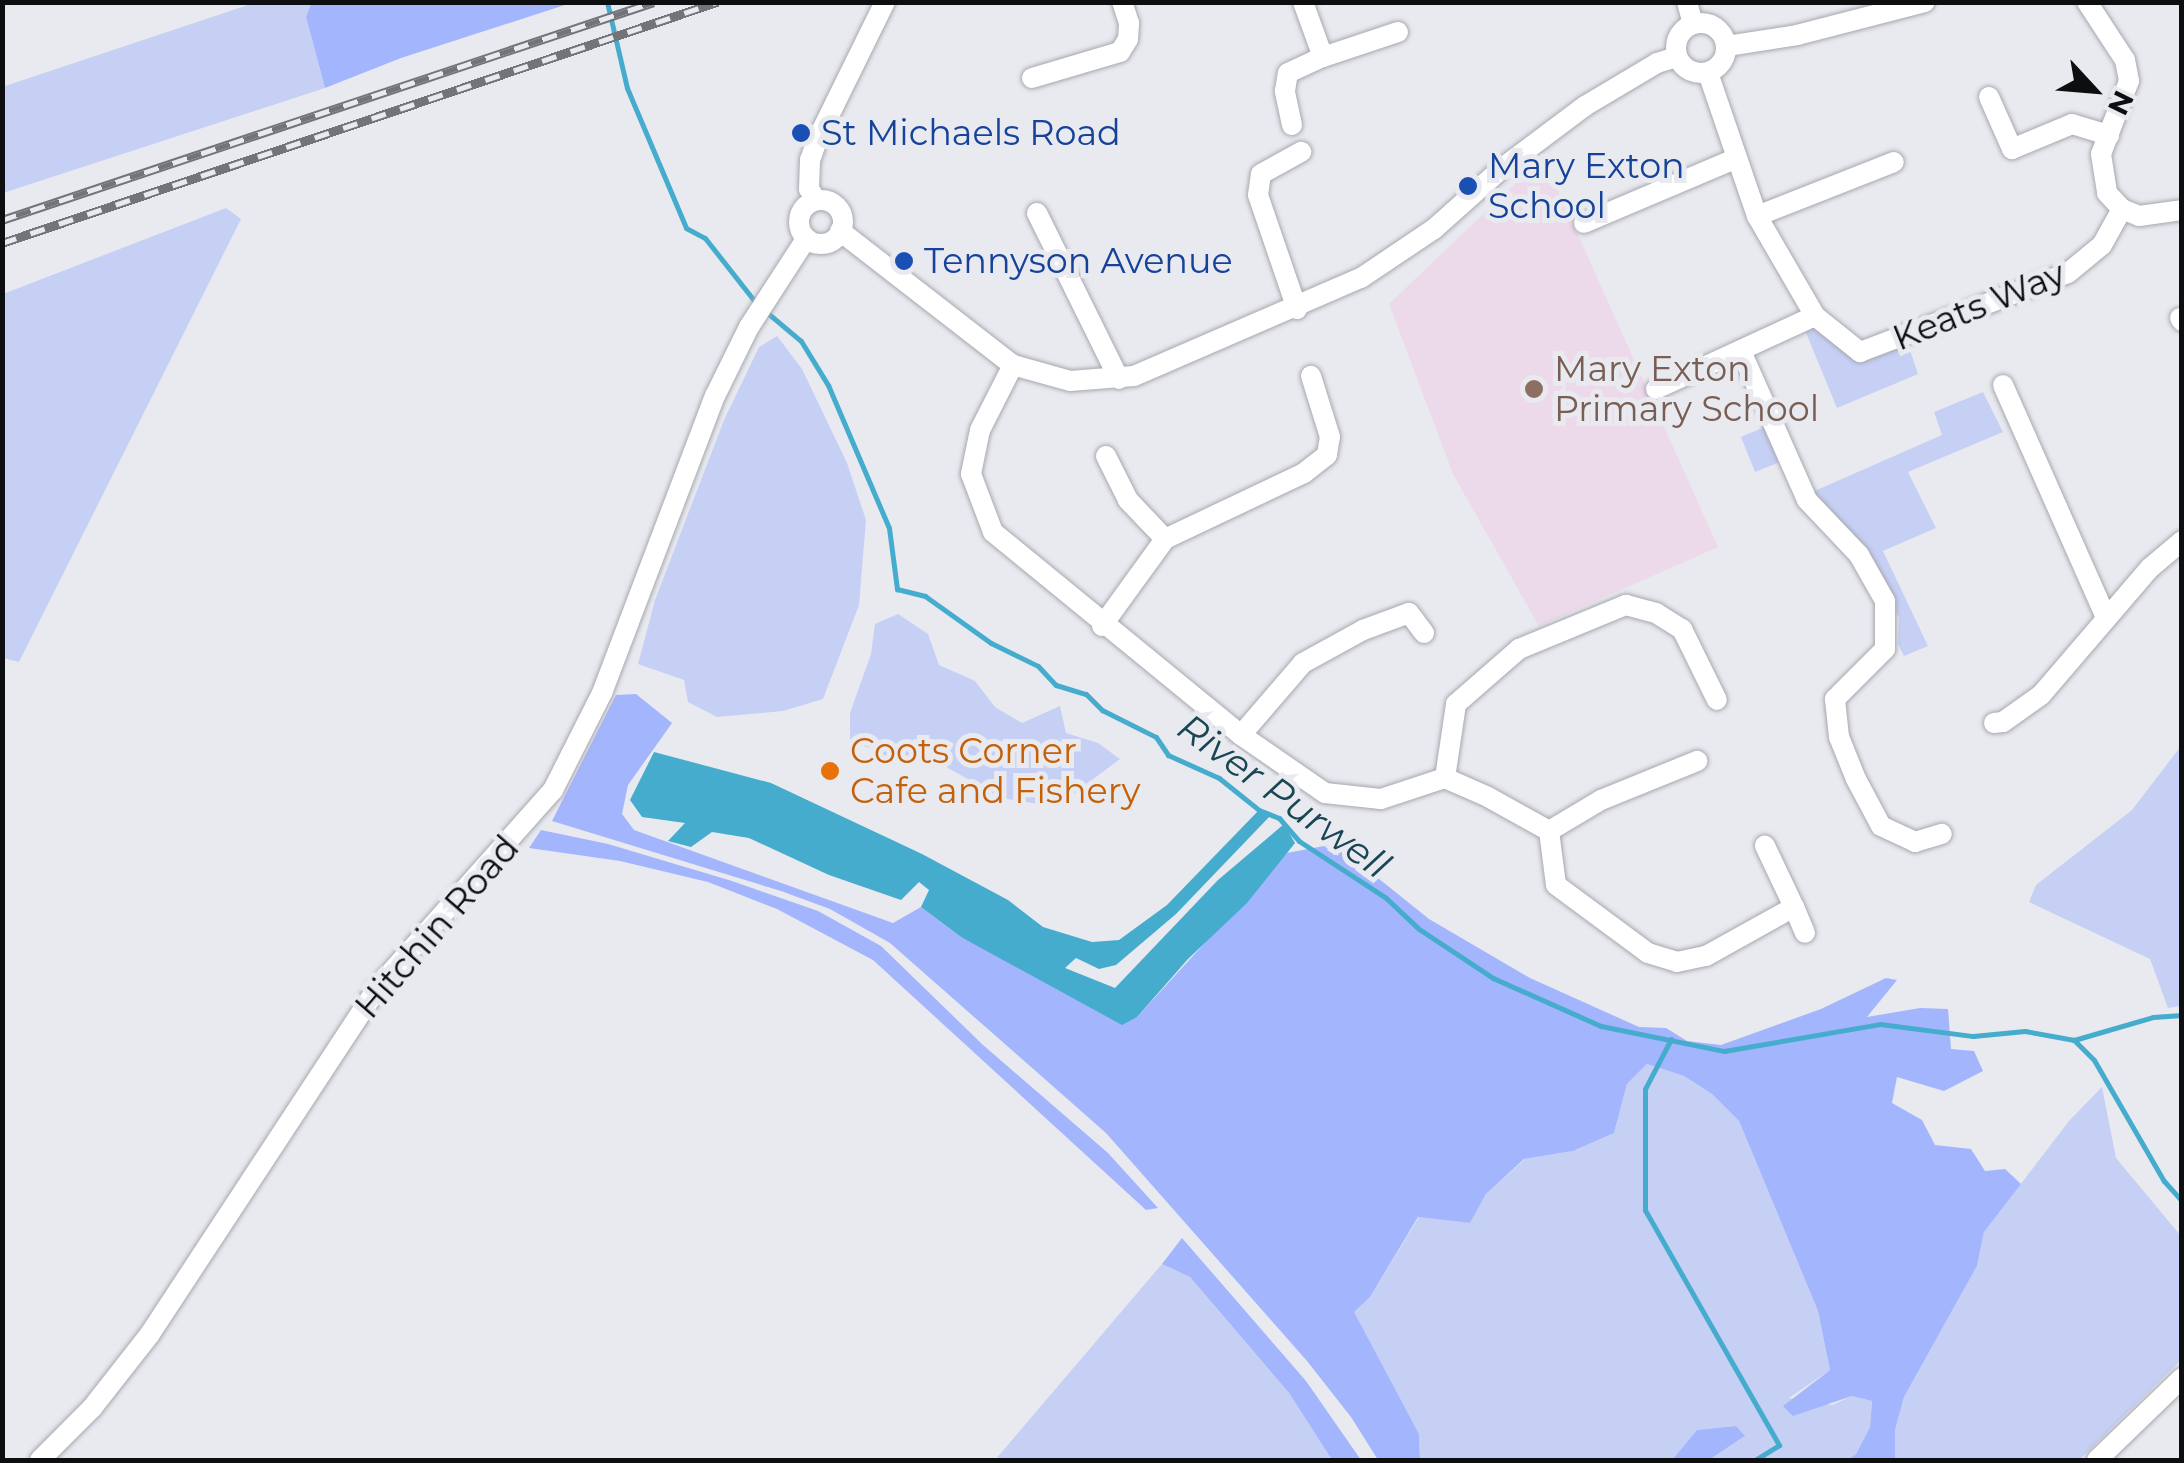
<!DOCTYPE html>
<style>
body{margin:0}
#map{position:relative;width:2184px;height:1463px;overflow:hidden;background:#e8eaf0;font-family:Montserrat,sans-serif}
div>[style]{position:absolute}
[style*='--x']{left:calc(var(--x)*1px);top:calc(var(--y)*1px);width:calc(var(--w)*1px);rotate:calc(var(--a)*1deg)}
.education>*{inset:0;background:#ecd9ea}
.green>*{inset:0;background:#c6d0f5;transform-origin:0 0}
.forest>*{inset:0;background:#a3b5fd}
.water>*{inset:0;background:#45acce}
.stream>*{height:5px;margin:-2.5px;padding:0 2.5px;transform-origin:2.5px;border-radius:2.5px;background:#45acce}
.roads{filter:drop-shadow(0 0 2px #a7a8af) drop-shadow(0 0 2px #a7a8af)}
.minor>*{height:20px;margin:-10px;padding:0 10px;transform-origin:10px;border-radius:10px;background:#fff}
.minor>.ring{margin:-10px;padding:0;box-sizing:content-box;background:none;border:20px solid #fff;border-radius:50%}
.rail>*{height:9px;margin-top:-4.5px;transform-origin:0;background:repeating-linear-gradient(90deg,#e8eaf0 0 15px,#727478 0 30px);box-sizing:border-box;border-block:2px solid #727478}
.dots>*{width:28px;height:28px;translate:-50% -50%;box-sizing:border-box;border:5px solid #e8eaf0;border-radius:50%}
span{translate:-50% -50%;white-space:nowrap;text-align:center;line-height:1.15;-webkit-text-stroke:10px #e8eaf0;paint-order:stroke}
.transit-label{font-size:35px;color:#164399}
.left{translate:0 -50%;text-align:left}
.street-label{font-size:35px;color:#0d0e10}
.education-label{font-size:35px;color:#785e54}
.food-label{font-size:35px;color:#c56008}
.water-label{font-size:38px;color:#194654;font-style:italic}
.frame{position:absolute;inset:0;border:5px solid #0d0e10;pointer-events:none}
.north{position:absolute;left:2044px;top:40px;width:100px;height:100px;-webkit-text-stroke:8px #e8eaf0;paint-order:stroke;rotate:116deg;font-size:28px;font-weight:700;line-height:40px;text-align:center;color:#0d0e10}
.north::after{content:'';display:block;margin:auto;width:35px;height:45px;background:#0d0e10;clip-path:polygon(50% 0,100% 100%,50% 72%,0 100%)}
</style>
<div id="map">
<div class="education">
<div style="clip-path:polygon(1543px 157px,1718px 547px,1539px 626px,1453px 474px,1389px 304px)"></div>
</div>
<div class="green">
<div style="clip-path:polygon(311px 2px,306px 17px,325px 88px,3px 193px,2px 87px,254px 3px)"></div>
<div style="clip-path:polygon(226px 208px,241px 219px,19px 662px,3px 658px,3px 294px)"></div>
<div style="clip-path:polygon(1813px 325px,1857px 359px,1907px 341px,1918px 374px,1837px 408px,1804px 328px)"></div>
<div style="clip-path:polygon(777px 336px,802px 369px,847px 463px,866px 520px,859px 605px,823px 699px,783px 711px,717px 717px,688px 702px,684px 680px,638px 664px,655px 600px,724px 420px,759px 347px)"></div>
<div style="clip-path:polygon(1983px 392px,2003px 432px,1908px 472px,1936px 528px,1883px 551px,1928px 646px,1904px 656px,1898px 644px,1899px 618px,1865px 551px,1810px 493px,1942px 435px,1934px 412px)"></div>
<div style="left:1765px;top:427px;width:38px;height:26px;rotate:68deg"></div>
<div style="clip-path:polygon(898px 614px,928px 634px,939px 665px,975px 681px,995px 707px,1022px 723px,1060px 706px,1066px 733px,1098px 743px,1120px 759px,1056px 807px,1002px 798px,930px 758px,892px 759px,850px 739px,850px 713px,871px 654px,875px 624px)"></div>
<div style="clip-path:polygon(2181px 746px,2181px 1006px,2168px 1008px,2150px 959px,2029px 902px,2036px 885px,2132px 810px)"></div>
<div style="clip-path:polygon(1647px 1064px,1684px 1076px,1712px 1094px,1739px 1121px,1818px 1311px,1830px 1370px,1789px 1398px,1832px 1405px,1852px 1396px,1872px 1401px,1870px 1427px,1856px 1454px,1847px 1460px,1709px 1460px,1744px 1437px,1736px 1426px,1697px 1430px,1672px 1460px,1420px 1460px,1419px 1434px,1353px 1312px,1370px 1297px,1419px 1217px,1470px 1223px,1486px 1194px,1525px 1159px,1573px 1151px,1614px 1133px,1627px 1084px)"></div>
<div style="clip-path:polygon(2102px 1087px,2116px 1158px,2181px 1236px,2181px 1360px,2079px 1460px,1895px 1460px,1895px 1430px,1904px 1397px,1977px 1266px,1984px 1232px,2069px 1121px)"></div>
<div style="clip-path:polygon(1162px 1264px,1190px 1277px,1289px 1393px,1330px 1457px,1326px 1460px,995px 1460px)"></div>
</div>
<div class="forest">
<div style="clip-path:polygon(311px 3px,311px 2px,571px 3px,401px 58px,325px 88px,306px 17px)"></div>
<div style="clip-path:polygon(636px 694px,672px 723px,628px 785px,622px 814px,634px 830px,893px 923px,921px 907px,961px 937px,1137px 1017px,1287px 853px,1329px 845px,1353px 858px,1429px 919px,1530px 978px,1639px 1027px,1666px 1028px,1687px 1041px,1721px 1045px,1821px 1009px,1886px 978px,1897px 980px,1867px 1017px,1920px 1008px,1948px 1009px,1951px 1049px,1974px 1051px,1983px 1071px,1944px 1091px,1897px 1077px,1892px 1103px,1922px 1120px,1935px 1145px,1971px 1149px,1985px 1171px,2005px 1169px,2021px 1184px,1984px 1232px,1977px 1266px,1904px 1397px,1895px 1430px,1895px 1460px,1847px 1460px,1856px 1454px,1870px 1427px,1872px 1401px,1852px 1396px,1793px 1416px,1783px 1406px,1830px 1370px,1818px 1311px,1739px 1121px,1712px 1094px,1684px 1076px,1647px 1064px,1627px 1084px,1614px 1133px,1573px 1151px,1524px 1159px,1486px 1194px,1470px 1223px,1418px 1217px,1370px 1297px,1354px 1312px,1419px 1434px,1420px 1460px,1378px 1460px,1351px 1417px,1307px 1361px,1106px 1133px,890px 943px,830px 909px,781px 891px,552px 821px,616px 695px)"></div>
<div style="clip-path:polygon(541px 830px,608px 844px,732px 881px,818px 911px,881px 946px,983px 1045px,1108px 1153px,1158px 1208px,1146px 1210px,873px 960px,777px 909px,708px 882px,620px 861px,529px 848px)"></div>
<div style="clip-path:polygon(1182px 1238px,1306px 1381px,1361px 1460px,1332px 1460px,1289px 1393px,1190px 1277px,1162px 1264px)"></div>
<div style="clip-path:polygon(1736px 1426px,1745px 1436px,1709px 1460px,1672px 1460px,1697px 1430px)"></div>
</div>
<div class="water">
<div style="clip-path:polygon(654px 752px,771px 783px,922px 854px,1008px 900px,1043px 927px,1092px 942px,1119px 940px,1167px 905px,1259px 810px,1271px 815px,1176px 914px,1116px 965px,1099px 969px,1076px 958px,1065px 968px,1115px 988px,1218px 880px,1284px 824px,1295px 843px,1247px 903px,1188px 959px,1137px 1017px,1122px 1025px,961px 937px,921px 907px,929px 890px,919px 882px,901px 900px,829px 875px,749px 838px,712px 832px,691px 847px,668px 841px,685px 823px,642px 817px,630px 800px)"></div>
</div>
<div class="stream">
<div style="--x:607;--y:2;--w:88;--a:76.9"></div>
<div style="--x:627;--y:88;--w:152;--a:67.1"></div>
<div style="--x:686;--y:228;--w:21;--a:28"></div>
<div style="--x:705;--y:238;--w:83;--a:51.9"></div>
<div style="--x:764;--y:310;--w:48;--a:40"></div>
<div style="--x:801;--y:341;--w:52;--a:58.5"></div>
<div style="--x:828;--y:385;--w:155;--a:66.9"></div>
<div style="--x:889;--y:528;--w:62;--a:82.5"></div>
<div style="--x:897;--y:589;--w:29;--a:14"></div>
<div style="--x:925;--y:596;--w:81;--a:35.5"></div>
<div style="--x:991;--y:643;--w:52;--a:26.1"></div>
<div style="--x:1038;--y:666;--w:26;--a:47"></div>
<div style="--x:1056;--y:685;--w:31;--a:17"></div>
<div style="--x:1086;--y:694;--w:23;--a:45"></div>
<div style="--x:1102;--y:710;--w:60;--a:26.6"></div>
<div style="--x:1156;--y:737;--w:22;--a:56"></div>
<div style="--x:1168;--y:755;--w:56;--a:24.3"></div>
<div style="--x:1219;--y:778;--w:51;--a:38.7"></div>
<div style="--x:1259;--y:810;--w:22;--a:22"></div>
<div style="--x:1279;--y:818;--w:30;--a:49"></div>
<div style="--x:1299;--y:841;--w:104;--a:33.2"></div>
<div style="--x:1386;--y:898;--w:45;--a:43.2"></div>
<div style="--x:1419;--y:929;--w:89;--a:33.5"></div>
<div style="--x:1493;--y:978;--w:118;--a:24"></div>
<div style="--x:1601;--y:1026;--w:126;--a:11.5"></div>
<div style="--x:1724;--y:1051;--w:158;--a:-9.8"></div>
<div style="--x:1880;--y:1024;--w:94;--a:7.4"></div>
<div style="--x:1973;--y:1036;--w:52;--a:-5.5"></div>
<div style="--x:2025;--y:1031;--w:50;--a:10.4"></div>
<div style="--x:2074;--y:1040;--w:82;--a:-16.2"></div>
<div style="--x:2153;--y:1017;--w:29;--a:-4"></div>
<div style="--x:1671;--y:1039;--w:56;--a:117.5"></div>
<div style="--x:1645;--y:1089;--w:121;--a:90"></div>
<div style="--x:1645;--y:1210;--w:271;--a:60.3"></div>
<div style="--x:1779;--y:1445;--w:28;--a:148"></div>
<div style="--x:2074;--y:1040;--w:28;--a:45"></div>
<div style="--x:2094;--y:1060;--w:140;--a:60"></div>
<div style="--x:2164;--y:1181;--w:27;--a:48"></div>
</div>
<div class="roads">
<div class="minor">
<div style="--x:1687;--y:2;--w:23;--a:75"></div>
<div style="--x:2087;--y:2;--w:69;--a:56.8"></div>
<div style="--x:2125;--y:60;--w:21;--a:79"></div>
<div style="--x:2129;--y:81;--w:78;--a:111"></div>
<div style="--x:2101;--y:154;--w:39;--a:81"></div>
<div style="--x:2107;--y:193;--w:22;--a:47"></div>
<div style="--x:2122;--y:209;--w:18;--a:22"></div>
<div style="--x:2139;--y:216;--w:43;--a:-7.9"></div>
<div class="ring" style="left:1676px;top:23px;width:30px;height:30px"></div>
<div style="--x:1727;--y:46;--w:71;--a:-8.9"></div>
<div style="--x:1797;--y:35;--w:132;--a:-14.5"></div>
<div style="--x:1323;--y:57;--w:79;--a:-18.4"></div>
<div style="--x:1708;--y:73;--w:151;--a:71.1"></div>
<div style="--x:1757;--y:216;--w:116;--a:59.9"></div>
<div style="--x:1815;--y:316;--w:58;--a:38.7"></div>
<div style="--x:1860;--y:352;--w:222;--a:-20.8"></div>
<div style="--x:2068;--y:273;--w:44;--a:-39.5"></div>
<div style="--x:2102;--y:245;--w:41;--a:-60.9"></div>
<div style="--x:1032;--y:78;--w:92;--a:-16.5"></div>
<div style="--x:1120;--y:52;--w:15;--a:-58"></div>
<div style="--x:1128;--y:39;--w:16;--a:-86"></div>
<div style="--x:1129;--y:23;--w:22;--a:-108"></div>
<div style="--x:1989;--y:97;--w:57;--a:66.1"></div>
<div style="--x:2012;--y:149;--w:65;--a:-22.6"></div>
<div style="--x:2072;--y:124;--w:39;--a:17"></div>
<div style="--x:1292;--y:125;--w:35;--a:-102"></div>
<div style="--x:1285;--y:91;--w:18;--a:-81"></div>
<div style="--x:1288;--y:73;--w:38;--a:-25"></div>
<div style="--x:1323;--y:57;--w:59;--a:-110"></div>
<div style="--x:816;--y:200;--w:13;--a:-122"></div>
<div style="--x:809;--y:189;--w:29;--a:-88"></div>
<div style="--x:810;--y:160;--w:23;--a:-70"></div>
<div style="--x:818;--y:138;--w:152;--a:-63.8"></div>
<div class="ring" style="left:799px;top:200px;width:24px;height:24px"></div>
<div style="--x:1037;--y:213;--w:185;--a:63.7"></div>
<div style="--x:1757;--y:216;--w:147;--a:-21.5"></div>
<div style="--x:1584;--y:223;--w:164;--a:-23"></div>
<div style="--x:840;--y:231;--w:219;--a:37.8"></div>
<div style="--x:1013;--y:365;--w:59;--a:15.7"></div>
<div style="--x:1070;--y:381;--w:64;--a:-4.5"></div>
<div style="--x:1134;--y:376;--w:247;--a:-23.4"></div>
<div style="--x:1361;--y:278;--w:88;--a:-33.9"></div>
<div style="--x:1434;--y:229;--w:90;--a:-41.8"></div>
<div style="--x:1501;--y:169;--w:105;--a:-36.9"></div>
<div style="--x:1585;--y:106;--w:84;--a:-30.8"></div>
<div style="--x:1657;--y:63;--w:21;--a:-17"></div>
<div style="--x:1297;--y:309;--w:120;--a:-108.9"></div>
<div style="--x:1258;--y:195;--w:21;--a:-82"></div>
<div style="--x:1261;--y:174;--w:46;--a:-28.8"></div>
<div style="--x:2180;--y:318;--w:4;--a:56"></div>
<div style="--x:1741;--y:351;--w:163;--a:66.1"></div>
<div style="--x:1807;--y:500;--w:76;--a:46.6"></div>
<div style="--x:1859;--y:555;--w:53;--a:60.5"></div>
<div style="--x:1885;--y:601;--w:48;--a:90"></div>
<div style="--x:1885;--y:649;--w:71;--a:135"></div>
<div style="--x:1835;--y:699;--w:38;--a:84"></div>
<div style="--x:1839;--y:737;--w:45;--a:68"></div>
<div style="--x:1856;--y:779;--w:53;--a:62"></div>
<div style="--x:1881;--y:826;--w:38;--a:25"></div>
<div style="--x:1915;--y:842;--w:28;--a:-17"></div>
<div style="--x:1013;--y:365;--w:73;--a:116.9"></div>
<div style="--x:980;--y:430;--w:45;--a:101.6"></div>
<div style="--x:971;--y:474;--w:62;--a:69.2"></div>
<div style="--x:993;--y:532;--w:320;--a:39.3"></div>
<div style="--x:1241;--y:735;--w:102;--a:34.6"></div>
<div style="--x:1325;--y:793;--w:56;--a:6.1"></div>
<div style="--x:1381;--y:799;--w:67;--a:-18.2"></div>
<div style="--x:1445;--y:778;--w:47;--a:23.8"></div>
<div style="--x:1488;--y:797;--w:70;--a:29.1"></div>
<div style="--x:1549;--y:831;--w:54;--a:82.6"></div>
<div style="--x:1556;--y:885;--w:114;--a:36.5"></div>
<div style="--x:1648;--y:953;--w:30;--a:17"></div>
<div style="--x:1677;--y:962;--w:30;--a:-12"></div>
<div style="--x:1706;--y:956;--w:101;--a:-29.1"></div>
<div style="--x:1794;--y:907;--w:68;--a:-115.4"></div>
<div style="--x:2003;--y:385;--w:254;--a:66.1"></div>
<div style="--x:1656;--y:389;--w:175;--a:-24.7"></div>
<div style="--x:1106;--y:456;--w:49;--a:63.4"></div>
<div style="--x:1128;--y:500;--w:54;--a:46.5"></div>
<div style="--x:1102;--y:626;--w:107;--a:-54.1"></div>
<div style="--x:1165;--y:539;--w:154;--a:-25.4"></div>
<div style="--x:1304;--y:473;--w:29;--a:-38"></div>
<div style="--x:1327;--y:455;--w:18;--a:-81"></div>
<div style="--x:1330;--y:437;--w:64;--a:-107.3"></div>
<div style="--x:1994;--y:723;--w:9;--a:-6"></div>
<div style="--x:2003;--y:722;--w:47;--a:-35.4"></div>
<div style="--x:2041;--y:695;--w:167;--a:-49.4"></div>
<div style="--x:2150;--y:568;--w:42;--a:-40.2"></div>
<div style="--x:1241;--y:735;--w:95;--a:-49.3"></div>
<div style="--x:1303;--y:663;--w:68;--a:-28.8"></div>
<div style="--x:1363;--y:630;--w:49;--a:-20.3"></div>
<div style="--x:1409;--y:613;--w:25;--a:53"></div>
<div style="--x:1445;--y:778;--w:75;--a:-81.5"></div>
<div style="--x:1456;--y:704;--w:84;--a:-41.1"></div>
<div style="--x:1519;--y:649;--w:116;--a:-22.4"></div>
<div style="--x:1626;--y:605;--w:31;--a:15"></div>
<div style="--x:1656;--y:613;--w:31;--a:32"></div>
<div style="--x:1682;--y:629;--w:79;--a:63.8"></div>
<div style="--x:1549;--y:831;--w:61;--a:-30.8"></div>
<div style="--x:1601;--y:800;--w:104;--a:-22.1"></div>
<div style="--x:1794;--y:907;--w:28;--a:67"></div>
<div style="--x:40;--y:1460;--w:74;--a:-45"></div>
<div style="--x:92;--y:1408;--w:94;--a:-51.9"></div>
<div style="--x:150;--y:1334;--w:415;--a:-56.7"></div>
<div style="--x:378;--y:987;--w:264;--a:-48.4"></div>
<div style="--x:553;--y:790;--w:109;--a:-63.2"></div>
<div style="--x:602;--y:693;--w:318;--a:-69.2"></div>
<div style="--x:715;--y:396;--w:77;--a:-63.8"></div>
<div style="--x:749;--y:327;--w:105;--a:-57.1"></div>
<div style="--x:2097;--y:1460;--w:118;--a:-44"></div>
</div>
</div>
<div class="rail">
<div style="--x:2;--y:220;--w:687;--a:-18.49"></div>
<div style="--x:2;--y:243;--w:755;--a:-18.63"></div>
</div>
<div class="dots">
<div style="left:801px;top:133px;background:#1a4fb4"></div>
<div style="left:1468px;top:186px;background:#1a4fb4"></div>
<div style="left:904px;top:261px;background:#1a4fb4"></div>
<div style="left:1534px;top:389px;background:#8d6e63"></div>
<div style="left:830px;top:771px;background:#e8710a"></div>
</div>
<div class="transit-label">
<span class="left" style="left:821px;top:133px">St Michaels Road</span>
<span class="left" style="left:1488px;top:186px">Mary Exton<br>School</span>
<span class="left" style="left:924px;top:261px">Tennyson Avenue</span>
</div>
<div class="street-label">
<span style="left:1979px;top:306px;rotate:-22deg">Keats Way</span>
<span style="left:437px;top:927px;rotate:-49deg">Hitchin Road</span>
</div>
<div class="education-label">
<span class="left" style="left:1554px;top:389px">Mary Exton<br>Primary School</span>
</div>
<div class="food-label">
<span class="left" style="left:850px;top:771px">Coots Corner<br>Cafe and Fishery</span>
</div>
<div class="water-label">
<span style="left:1284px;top:796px;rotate:36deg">River Purwell</span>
</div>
<div class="frame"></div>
<div class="north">N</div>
</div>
